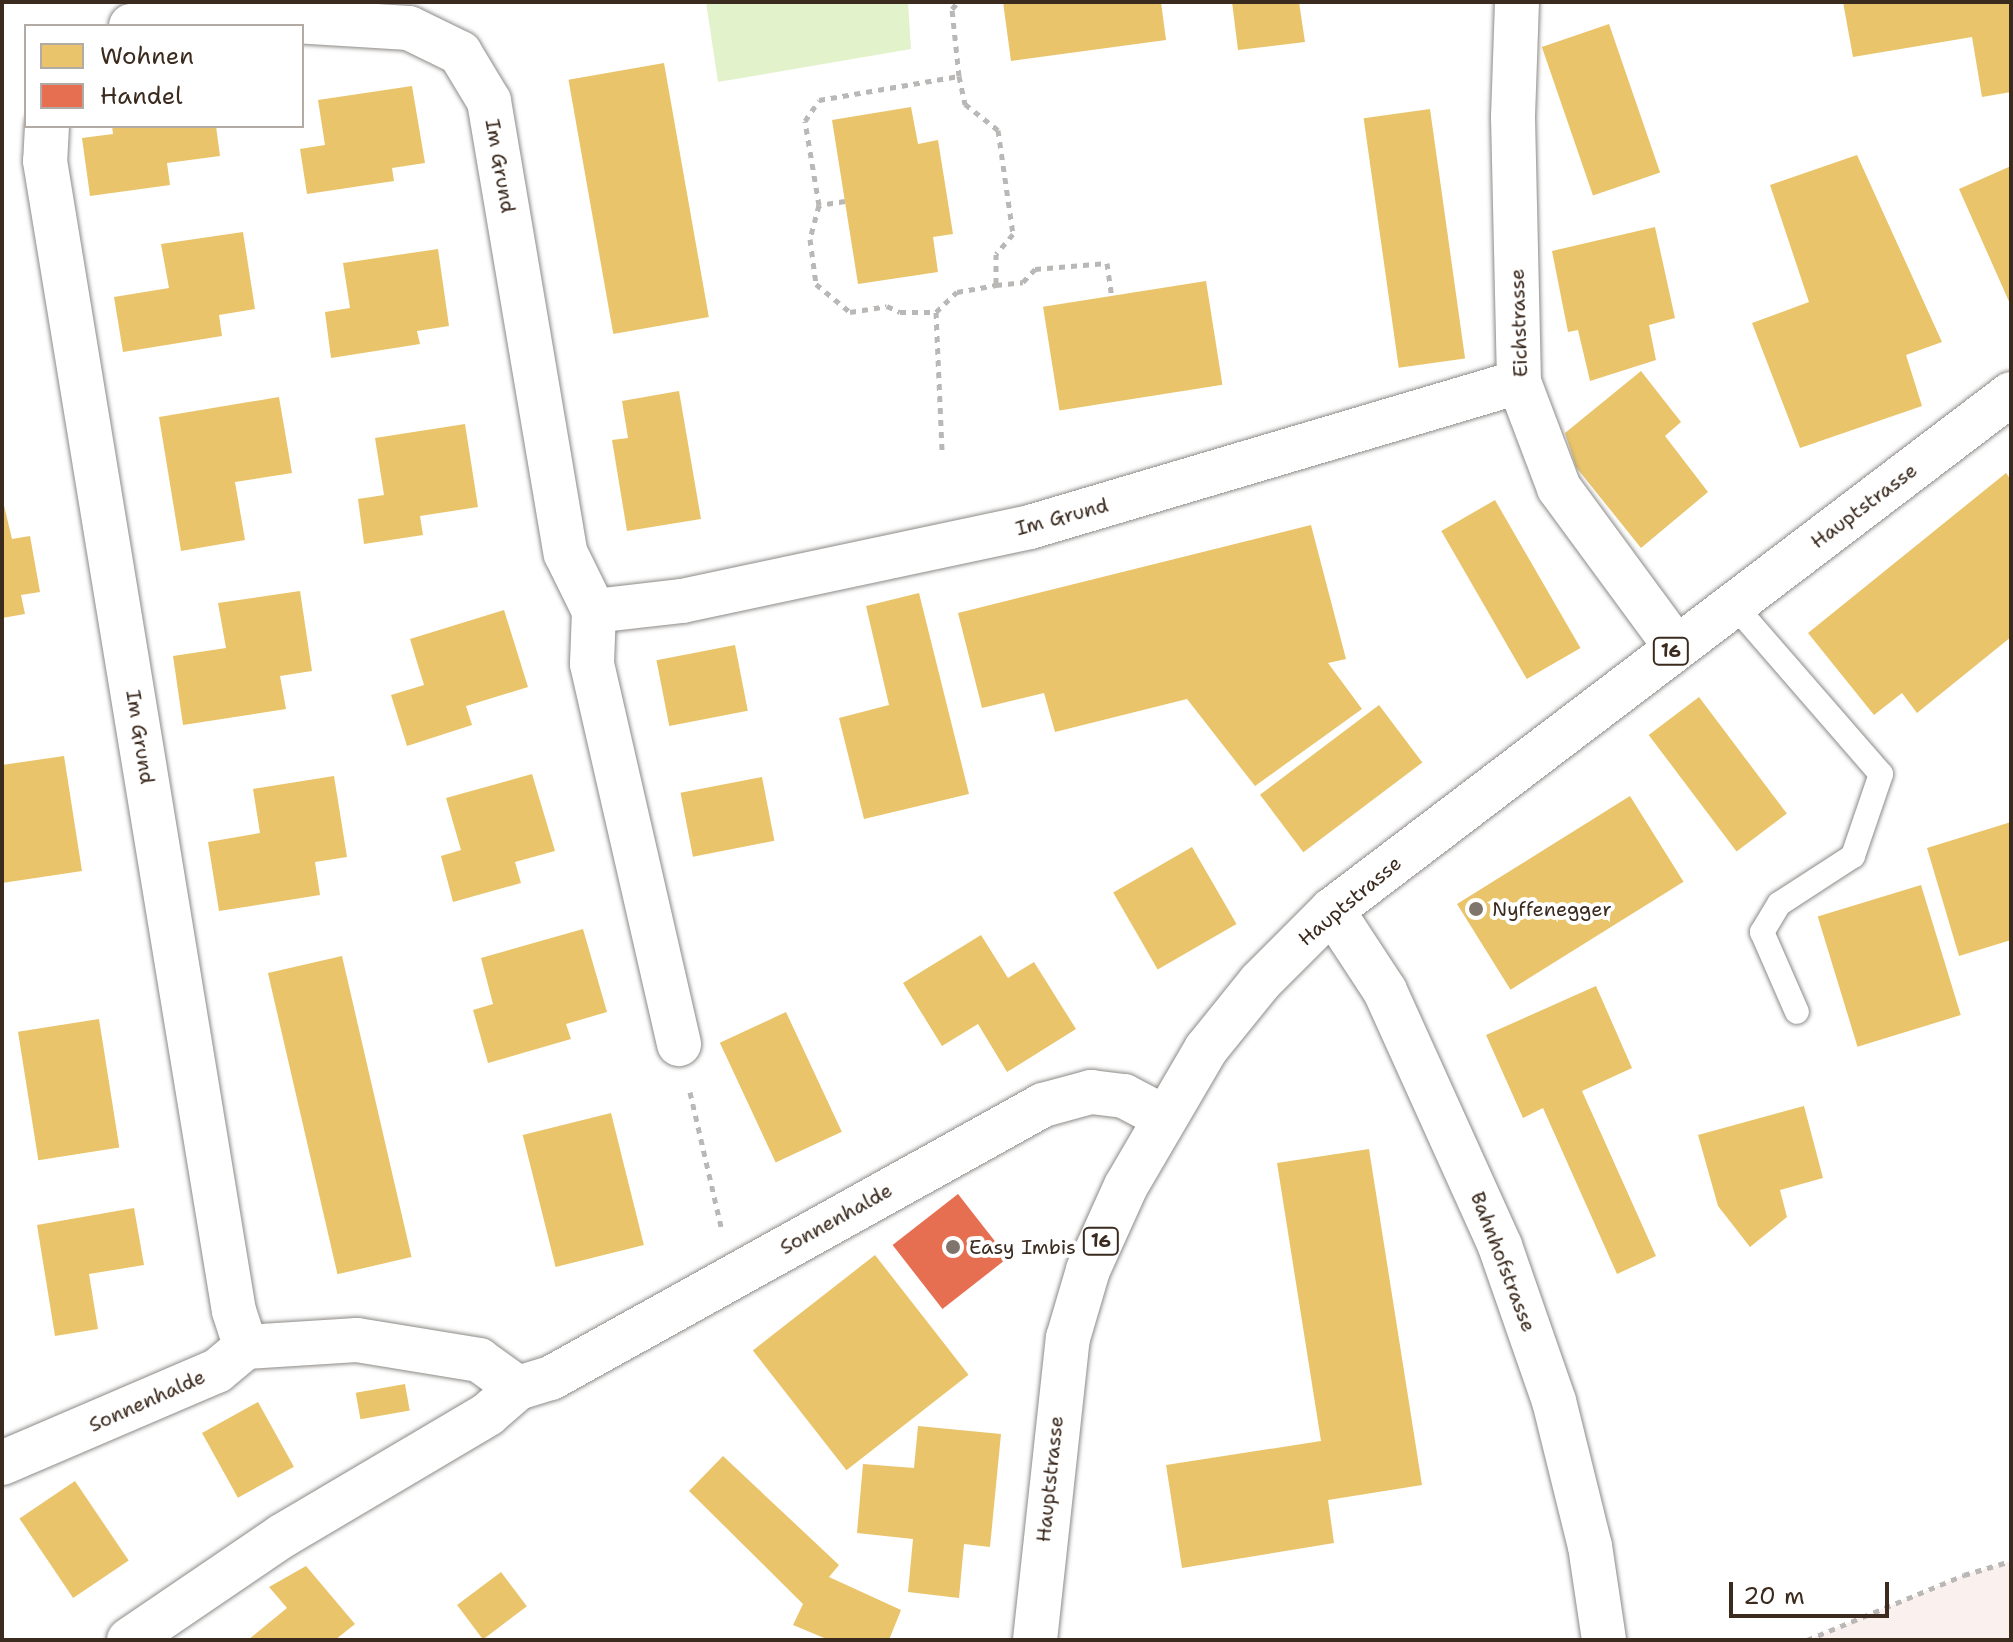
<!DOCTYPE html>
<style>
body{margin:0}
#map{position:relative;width:2013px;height:1642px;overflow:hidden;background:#fff;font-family:"Shantell Sans",sans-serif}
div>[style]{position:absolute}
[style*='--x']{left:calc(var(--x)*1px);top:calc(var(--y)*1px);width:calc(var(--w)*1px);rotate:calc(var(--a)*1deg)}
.built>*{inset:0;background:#faf1ef}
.green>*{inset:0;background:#e2f2ca}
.homes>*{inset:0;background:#e9c46a;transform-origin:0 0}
.shops>*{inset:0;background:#e76f51;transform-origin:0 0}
.path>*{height:5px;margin-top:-2.5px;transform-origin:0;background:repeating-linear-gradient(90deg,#b9b8b6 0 6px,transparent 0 12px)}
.roads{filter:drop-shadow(0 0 2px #8e8b88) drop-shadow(0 0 2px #8e8b88)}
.service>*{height:24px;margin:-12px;padding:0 12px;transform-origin:12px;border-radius:12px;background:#fff}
.minor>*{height:44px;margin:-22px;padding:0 22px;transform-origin:22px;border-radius:22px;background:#fff}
.primary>*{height:44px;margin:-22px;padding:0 22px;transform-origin:22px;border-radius:22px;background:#fff}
.dots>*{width:22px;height:22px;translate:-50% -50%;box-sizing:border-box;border:4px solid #fff;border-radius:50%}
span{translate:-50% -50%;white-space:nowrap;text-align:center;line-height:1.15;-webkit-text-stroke:8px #fff;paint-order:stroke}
.shield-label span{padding:2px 6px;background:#fff;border:2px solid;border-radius:6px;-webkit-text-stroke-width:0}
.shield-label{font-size:18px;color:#3b2a1e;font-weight:700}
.street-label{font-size:20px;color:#3b2a1e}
.poi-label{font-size:20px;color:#3b2a1e}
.left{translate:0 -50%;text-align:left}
.frame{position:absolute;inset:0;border:4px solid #3b2a1e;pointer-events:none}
.legend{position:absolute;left:24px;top:24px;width:280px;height:104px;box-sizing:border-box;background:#fff;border:2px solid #b1aaa5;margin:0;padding:10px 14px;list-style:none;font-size:24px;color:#3b2a1e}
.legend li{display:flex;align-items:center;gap:16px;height:40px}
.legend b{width:40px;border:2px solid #b1aaa5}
.scale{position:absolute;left:1729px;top:1582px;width:160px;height:36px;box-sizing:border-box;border:4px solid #3b2a1e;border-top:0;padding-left:10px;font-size:24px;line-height:28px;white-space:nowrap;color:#3b2a1e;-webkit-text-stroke:6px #fff;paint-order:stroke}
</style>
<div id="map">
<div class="built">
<div style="clip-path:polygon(2011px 1561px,2011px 1640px,1807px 1640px,1964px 1575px)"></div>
</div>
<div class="green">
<div style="clip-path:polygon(706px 2px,908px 2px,911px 49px,718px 82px)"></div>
</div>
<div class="homes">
<div style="clip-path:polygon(1003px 2px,1161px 2px,1166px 40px,1011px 61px)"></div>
<div style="clip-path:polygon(1232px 2px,1299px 2px,1305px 42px,1238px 50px)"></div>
<div style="clip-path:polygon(1843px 2px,2011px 2px,2011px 92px,1982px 97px,1972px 37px,1853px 57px)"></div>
<div style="left:1609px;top:24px;width:157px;height:71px;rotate:71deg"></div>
<div style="left:664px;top:63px;width:258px;height:97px;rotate:80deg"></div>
<div style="clip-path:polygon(412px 86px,425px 163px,392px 168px,394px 181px,307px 194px,300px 149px,325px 145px,318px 100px)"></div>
<div style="clip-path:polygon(911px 107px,918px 144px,938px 140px,953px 234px,933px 237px,938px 272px,858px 284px,832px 120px)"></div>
<div style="left:1430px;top:109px;width:252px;height:67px;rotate:82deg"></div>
<div style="clip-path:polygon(112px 126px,216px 126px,220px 156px,167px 163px,170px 185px,90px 196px,82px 138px,113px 134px)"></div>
<div style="clip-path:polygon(1857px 155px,1942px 342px,1906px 355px,1922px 406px,1800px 448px,1752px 323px,1809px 302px,1770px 185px)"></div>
<div style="clip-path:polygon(2011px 166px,2011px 306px,1959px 189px)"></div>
<div style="clip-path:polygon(1655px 227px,1675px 318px,1649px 325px,1656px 360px,1590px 381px,1578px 330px,1568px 332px,1552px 251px)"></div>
<div style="clip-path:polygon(243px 232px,255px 309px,219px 315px,222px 336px,123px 352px,114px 297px,169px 288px,161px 244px)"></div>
<div style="clip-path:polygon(438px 249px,449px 326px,417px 331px,420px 344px,331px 358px,325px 312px,350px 308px,343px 263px)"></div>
<div style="left:1206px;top:281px;width:105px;height:165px;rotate:81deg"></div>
<div style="clip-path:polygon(1641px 371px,1681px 422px,1665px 436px,1708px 492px,1641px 548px,1576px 467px,1565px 433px)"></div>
<div style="clip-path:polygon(679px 391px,701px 519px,627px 531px,612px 440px,628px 438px,622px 401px)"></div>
<div style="clip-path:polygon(279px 397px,292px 473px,235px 482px,245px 540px,181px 551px,159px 417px)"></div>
<div style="clip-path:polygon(465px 424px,478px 507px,420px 516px,423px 535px,364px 544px,358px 499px,384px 495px,375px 438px)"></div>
<div style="clip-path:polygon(2006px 473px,2011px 480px,2011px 637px,1917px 713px,1902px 693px,1874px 715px,1808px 633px)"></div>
<div style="clip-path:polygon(2px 497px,12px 539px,30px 536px,40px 592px,21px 595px,25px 614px,2px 618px)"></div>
<div style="left:1495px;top:500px;width:171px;height:62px;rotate:60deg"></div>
<div style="clip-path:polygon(1311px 525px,1346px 659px,1328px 663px,1362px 709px,1255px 786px,1187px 699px,1055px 732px,1044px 693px,982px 708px,958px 613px)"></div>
<div style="clip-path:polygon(300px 591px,312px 671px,280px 676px,286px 709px,183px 725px,173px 656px,226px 648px,218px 603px)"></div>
<div style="clip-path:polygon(919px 593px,969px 794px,864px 819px,839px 718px,889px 705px,866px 606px)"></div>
<div style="clip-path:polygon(504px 610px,528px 687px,466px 706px,472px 725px,407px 746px,391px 695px,424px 685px,410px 639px)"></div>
<div style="left:735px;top:645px;width:67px;height:80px;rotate:79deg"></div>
<div style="left:1699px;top:697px;width:146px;height:63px;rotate:53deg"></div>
<div style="left:1379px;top:705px;width:72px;height:149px;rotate:53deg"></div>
<div style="clip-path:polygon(64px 756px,82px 871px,2px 883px,2px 765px)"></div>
<div style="clip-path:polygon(532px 774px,555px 851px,515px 862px,521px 883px,453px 902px,441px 856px,461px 850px,446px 798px)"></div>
<div style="clip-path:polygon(334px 776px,347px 857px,315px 862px,320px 895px,219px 911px,208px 842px,260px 833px,253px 789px)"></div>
<div style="left:762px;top:777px;width:65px;height:83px;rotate:79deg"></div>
<div style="left:1630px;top:796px;width:101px;height:204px;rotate:58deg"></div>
<div style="clip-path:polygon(2011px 822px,2011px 940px,1959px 956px,1927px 848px)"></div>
<div style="left:1192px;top:847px;width:89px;height:91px;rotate:60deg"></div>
<div style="left:1921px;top:885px;width:136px;height:108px;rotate:73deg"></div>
<div style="clip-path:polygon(583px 929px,607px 1012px,566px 1024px,571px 1039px,488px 1063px,473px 1010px,493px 1004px,481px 958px)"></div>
<div style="clip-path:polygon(981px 935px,1008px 978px,1034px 962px,1076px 1029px,1007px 1072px,978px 1024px,942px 1046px,903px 983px)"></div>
<div style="left:342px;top:956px;width:309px;height:76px;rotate:77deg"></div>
<div style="clip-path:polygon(1596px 986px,1632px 1068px,1582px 1091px,1656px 1256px,1617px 1274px,1543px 1108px,1523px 1118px,1486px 1035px)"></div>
<div style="left:786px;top:1012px;width:132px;height:73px;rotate:65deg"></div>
<div style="left:99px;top:1019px;width:130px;height:82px;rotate:81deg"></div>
<div style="clip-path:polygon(1804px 1106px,1823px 1178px,1780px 1190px,1787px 1217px,1750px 1247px,1718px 1206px,1698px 1135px)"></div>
<div style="left:611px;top:1113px;width:136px;height:91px;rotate:76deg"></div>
<div style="clip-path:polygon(1369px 1149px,1422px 1485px,1328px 1500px,1334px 1543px,1182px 1568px,1166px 1465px,1321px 1441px,1277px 1163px)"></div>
<div style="clip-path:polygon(134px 1208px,144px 1265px,89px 1274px,98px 1329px,55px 1336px,37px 1225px)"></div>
<div style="left:875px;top:1255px;width:152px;height:155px;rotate:52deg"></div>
<div style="left:405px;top:1384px;width:27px;height:50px;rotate:80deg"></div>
<div style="left:258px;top:1402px;width:74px;height:64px;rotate:61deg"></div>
<div style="clip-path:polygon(918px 1426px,1001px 1434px,990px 1547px,964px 1544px,959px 1598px,908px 1592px,913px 1539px,857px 1533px,863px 1464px,914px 1468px)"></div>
<div style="clip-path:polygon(723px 1456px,839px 1565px,829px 1577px,901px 1610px,889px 1640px,829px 1640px,793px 1625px,803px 1604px,689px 1491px)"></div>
<div style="left:75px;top:1481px;width:96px;height:67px;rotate:56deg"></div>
<div style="clip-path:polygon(306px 1566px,355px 1624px,335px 1640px,248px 1640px,287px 1608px,269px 1587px)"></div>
<div style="left:501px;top:1572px;width:43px;height:55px;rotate:53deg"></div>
</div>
<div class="shops">
<div style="left:958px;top:1194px;width:81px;height:83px;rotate:52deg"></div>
</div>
<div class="path">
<div style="--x:959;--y:76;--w:29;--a:78"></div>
<div style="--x:965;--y:104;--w:42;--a:38.2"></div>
<div style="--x:998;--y:130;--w:105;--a:81.8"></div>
<div style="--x:1013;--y:234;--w:26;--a:130"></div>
<div style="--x:996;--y:254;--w:31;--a:90"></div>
<div style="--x:996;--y:285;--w:27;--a:-6"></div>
<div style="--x:1023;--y:282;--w:18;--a:-47"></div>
<div style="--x:1035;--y:269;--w:72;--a:-4.8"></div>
<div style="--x:1107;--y:263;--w:34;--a:82"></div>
<div style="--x:845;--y:201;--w:26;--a:171"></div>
<div style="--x:819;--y:205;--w:85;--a:-99.5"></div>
<div style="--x:805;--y:121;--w:25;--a:-56"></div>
<div style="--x:819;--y:100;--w:142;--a:-9.7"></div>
<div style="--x:959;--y:76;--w:67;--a:-96"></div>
<div style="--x:952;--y:9;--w:9;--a:-49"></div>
<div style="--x:819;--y:205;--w:35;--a:105"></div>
<div style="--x:810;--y:239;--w:45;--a:82.4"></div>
<div style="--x:816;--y:284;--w:44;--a:39.5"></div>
<div style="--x:850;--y:312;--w:37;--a:-9"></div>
<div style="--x:887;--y:306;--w:14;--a:25"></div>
<div style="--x:900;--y:312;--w:36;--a:0"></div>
<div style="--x:936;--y:312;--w:29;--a:-44"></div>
<div style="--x:957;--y:292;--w:40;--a:-10"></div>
<div style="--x:936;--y:312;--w:140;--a:87.5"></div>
<div style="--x:690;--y:1092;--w:138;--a:77"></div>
<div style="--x:1807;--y:1640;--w:170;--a:-22.5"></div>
<div style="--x:1964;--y:1575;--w:49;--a:-16.6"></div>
</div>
<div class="roads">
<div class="service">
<div style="--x:1734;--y:605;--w:224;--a:49"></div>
<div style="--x:1881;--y:774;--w:87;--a:108.9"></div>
<div style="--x:1853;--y:856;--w:88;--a:147"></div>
<div style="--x:1779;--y:904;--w:33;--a:121"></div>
<div style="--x:1762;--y:932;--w:87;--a:66.4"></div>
</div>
<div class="minor">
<div style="--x:1517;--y:2;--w:115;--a:92"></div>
<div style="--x:1513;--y:117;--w:265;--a:88.7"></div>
<div style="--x:1519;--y:382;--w:113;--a:69.3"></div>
<div style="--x:1559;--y:488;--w:197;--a:53.7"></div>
<div style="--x:131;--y:26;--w:67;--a:-9.5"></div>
<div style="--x:197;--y:15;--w:212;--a:3.5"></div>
<div style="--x:409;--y:28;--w:57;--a:26.1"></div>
<div style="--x:460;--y:53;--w:56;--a:58.9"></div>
<div style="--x:489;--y:101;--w:459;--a:80.4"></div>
<div style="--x:566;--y:554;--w:64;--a:63.8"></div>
<div style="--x:594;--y:611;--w:89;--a:-6.5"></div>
<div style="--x:682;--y:601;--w:356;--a:-12"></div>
<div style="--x:1030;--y:527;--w:510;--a:-16.52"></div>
<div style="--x:47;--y:126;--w:35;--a:93"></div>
<div style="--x:45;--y:161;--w:1165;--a:80.67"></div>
<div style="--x:234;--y:1311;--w:38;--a:72"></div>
<div style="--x:594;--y:611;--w:53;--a:92.2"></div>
<div style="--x:592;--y:664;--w:390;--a:77.1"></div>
<div style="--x:1332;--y:910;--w:97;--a:56.8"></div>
<div style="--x:1385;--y:991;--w:280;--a:65.7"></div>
<div style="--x:1500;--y:1246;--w:164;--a:70.8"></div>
<div style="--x:1554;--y:1401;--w:149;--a:76.1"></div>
<div style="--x:1590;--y:1546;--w:95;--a:81.5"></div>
<div style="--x:2;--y:1463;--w:234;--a:-23.2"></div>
<div style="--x:217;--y:1371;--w:38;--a:-40"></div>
<div style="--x:246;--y:1347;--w:111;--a:-3.6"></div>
<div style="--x:357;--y:1340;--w:124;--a:9.3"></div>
<div style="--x:479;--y:1360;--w:48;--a:35.7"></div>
<div style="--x:129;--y:1640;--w:185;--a:-34.2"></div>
<div style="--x:282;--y:1536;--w:239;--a:-30.6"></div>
<div style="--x:488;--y:1414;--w:40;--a:-41"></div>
<div style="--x:518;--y:1388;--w:34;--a:-17"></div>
<div style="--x:551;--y:1378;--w:563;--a:-29.02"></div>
<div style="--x:1043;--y:1105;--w:50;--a:-15.2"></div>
<div style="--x:1091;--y:1092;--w:33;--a:7"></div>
<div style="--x:1124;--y:1096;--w:43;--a:27.8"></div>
</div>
<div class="primary">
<div style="--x:1035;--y:1640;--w:304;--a:-83.8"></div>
<div style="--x:1068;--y:1338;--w:71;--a:-73.6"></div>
<div style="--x:1088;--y:1270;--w:92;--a:-65.7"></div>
<div style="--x:1126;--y:1186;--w:159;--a:-59.7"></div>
<div style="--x:1206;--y:1049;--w:86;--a:-51.1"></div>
<div style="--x:1260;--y:982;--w:102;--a:-45"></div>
<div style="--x:1332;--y:910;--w:853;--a:-37.23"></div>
</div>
</div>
<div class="dots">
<div style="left:1476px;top:909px;background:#80756d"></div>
<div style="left:953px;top:1247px;background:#80756d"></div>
</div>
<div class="shield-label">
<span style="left:1671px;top:651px">16</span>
<span style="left:1101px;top:1241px">16</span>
</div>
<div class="street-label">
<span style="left:500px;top:166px;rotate:80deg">Im Grund</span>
<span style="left:1519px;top:323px;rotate:-92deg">Eichstrasse</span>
<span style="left:1864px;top:506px;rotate:-37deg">Hauptstrasse</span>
<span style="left:1062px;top:517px;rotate:-15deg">Im Grund</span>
<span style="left:140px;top:737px;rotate:81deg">Im Grund</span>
<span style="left:1350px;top:901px;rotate:-40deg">Hauptstrasse</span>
<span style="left:836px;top:1219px;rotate:-29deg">Sonnenhalde</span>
<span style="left:1503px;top:1262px;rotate:69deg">Bahnhofstrasse</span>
<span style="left:147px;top:1401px;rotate:-24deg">Sonnenhalde</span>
<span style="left:1050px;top:1479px;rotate:-84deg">Hauptstrasse</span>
</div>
<div class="poi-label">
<span class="left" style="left:1492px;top:909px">Nyffenegger</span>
<span class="left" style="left:969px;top:1247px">Easy Imbis</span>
</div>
<div class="frame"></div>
<ul class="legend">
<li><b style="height:22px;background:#e9c46a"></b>Wohnen</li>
<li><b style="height:22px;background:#e76f51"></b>Handel</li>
</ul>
<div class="scale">20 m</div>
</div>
